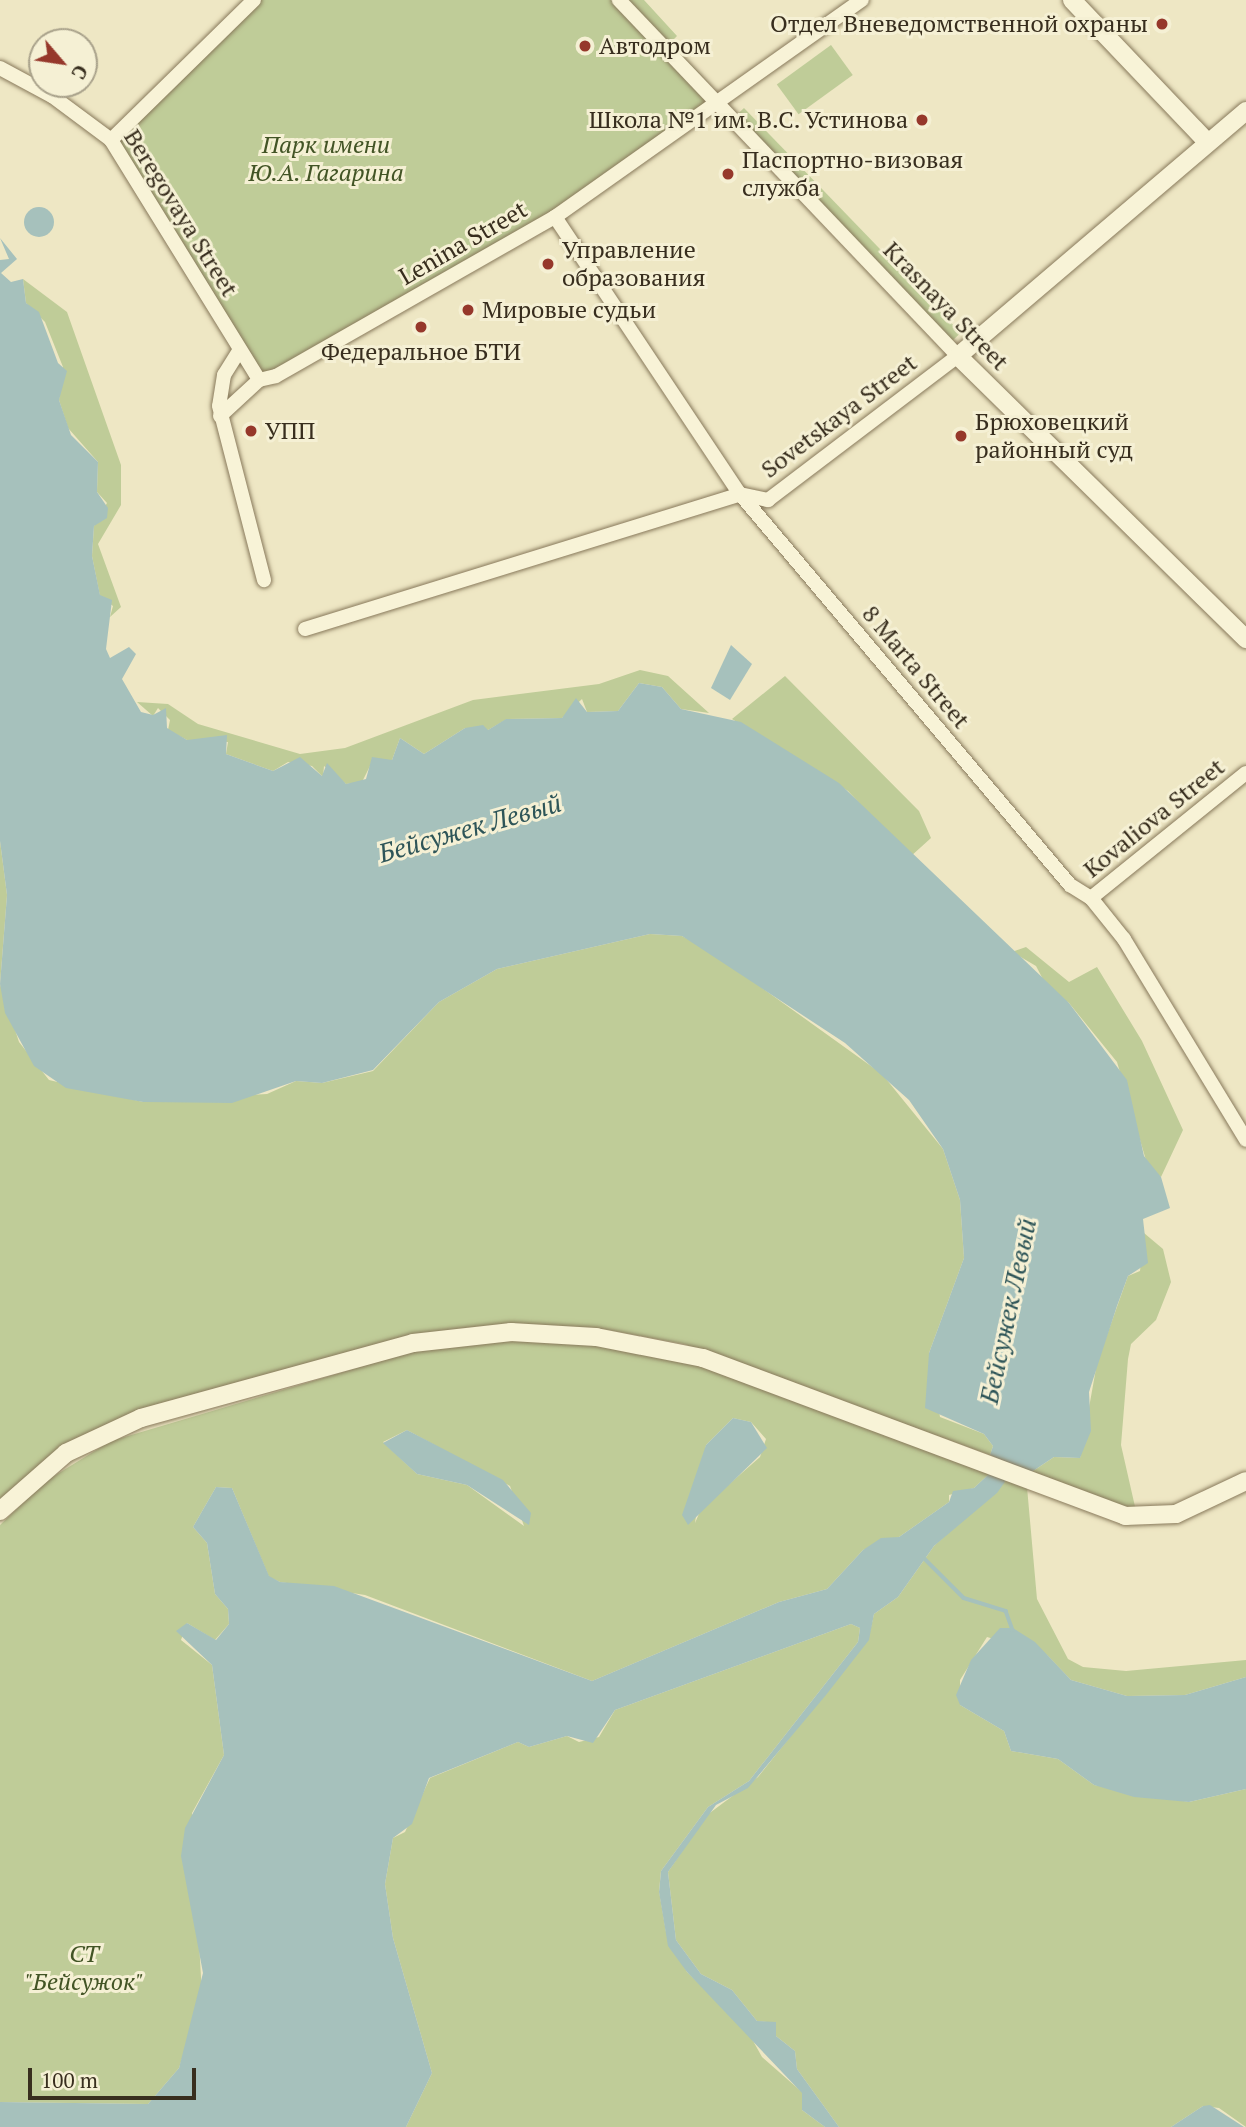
<!DOCTYPE html>
<meta charset="utf-8">
<style>
body{margin:0}
#map{position:relative;width:1246px;height:2127px;overflow:hidden;background:#eee7c4;font-family:"PT Serif",serif}
div>[style]{position:absolute}
[style*='--x']{left:calc(var(--x)*1px);top:calc(var(--y)*1px);width:calc(var(--w)*1px);rotate:calc(var(--a)*1deg)}
.green>*{inset:0;background:#bfcc98;transform-origin:0 0}
.water>*{inset:0;background:#a6c1bc}
.round{border-radius:50%}
.stream>*{height:3.5px;margin:-1.75px;padding:0 1.75px;transform-origin:1.75px;border-radius:1.75px;background:#a6c1bc}
.roads{filter:drop-shadow(0 0 2px #88795b) drop-shadow(0 0 2px #88795b)}
.minor>*{height:14px;margin:-7px;padding:0 7px;transform-origin:7px;border-radius:7px;background:#f8f3d7}
.tertiary>*{height:18px;margin:-9px;padding:0 9px;transform-origin:9px;border-radius:9px;background:#f8f3d7}
.dots>*{width:19px;height:19px;translate:-50% -50%;box-sizing:border-box;border:4px solid #f5f0d4;border-radius:50%}
span{translate:-50% -50%;white-space:nowrap;text-align:center;line-height:1.15;-webkit-text-stroke:6px #f5f0d4;paint-order:stroke}
.poi-label{font-size:24px;color:#382e1e}
.right{translate:-100% -50%;text-align:right}
.left{translate:0 -50%;text-align:left}
.park-label{font-size:24px;color:#425425;font-style:italic}
.street-label{font-size:24px;color:#382e1e}
.water-label{font-size:26px;color:#2e5558;font-style:italic}
.north{position:absolute;left:28px;top:28px;width:70px;height:70px;box-sizing:border-box;background:#f5f0d4;border:2px solid #a9a28b;border-radius:50%;rotate:119deg;font-size:19px;font-weight:700;line-height:28px;text-align:center;color:#382e1e}
.north::after{content:'';display:block;margin:auto;width:24px;height:32px;background:#96382b;clip-path:polygon(50% 0,100% 100%,50% 72%,0 100%)}
.scale{position:absolute;left:28px;top:2068px;width:168px;height:32px;box-sizing:border-box;border:4px solid #382e1e;border-top:0;padding-left:9px;font-size:21px;line-height:24px;white-space:nowrap;color:#382e1e;-webkit-text-stroke:5px #f5f0d4;paint-order:stroke}
</style>
<div id="map">
<div class="green">
<div style="clip-path:polygon(261px 0,611px 0,712px 105px,552px 213px,275px 371px,260px 373px,118px 140px)"></div>
<div style="clip-path:polygon(624px 0,644px 0,677px 36px,670px 43px,713px 87px)"></div>
<div style="left:831px;top:45px;width:37px;height:67px;rotate:54deg"></div>
<div style="left:744px;top:108px;width:64px;height:12px;rotate:46deg"></div>
<div style="left:794px;top:160px;width:240px;height:12px;rotate:46deg"></div>
<div style="clip-path:polygon(23px 279px,67px 312px,121px 465px,121px 505px,98px 544px,121px 607px,110px 617px,113px 606px,100px 596px,92px 556px,94px 526px,107px 503px,97px 492px,98px 462px,68px 428px,59px 400px,63px 367px,45px 322px,26px 303px)"></div>
<div style="clip-path:polygon(640px 670px,668px 676px,709px 713px,681px 709px,662px 687px,639px 683px,618px 711px,587px 712px,582px 699px,562px 718px,507px 719px,488px 730px,465px 728px,424px 754px,400px 738px,392px 760px,371px 764px,362px 782px,346px 784px,324px 766px,323px 777px,312px 766px,288px 762px,273px 771px,226px 754px,228px 742px,187px 740px,168px 730px,170px 720px,158px 708px,153px 716px,137px 702px,168px 704px,198px 724px,300px 754px,345px 748px,473px 700px,599px 684px)"></div>
<div style="clip-path:polygon(785px 676px,919px 811px,931px 838px,910px 857px,848px 791px,732px 719px)"></div>
<div style="clip-path:polygon(0 841px,7px 895px,0 984px,19px 1042px,49px 1080px,143px 1102px,267px 1094px,296px 1081px,322px 1083px,373px 1071px,439px 1002px,497px 969px,650px 934px,682px 936px,712px 952px,882px 1074px,943px 1149px,960px 1200px,964px 1258px,929px 1353px,940px 1417px,984px 1434px,993px 1446px,990px 1455px,684px 1344px,603px 1329px,516px 1324px,400px 1338px,154px 1405px,71px 1442px,0 1499px)"></div>
<div style="clip-path:polygon(1026px 947px,1069px 982px,1097px 967px,1142px 1041px,1183px 1130px,1161px 1177px,1148px 1167px,1117px 1062px,1069px 1003px,1047px 987px,1036px 966px,1012px 952px)"></div>
<div style="clip-path:polygon(1144px 1233px,1163px 1249px,1171px 1282px,1156px 1320px,1131px 1344px,1128px 1359px,1121px 1445px,1136px 1511px,1030px 1473px,1054px 1457px,1080px 1458px,1097px 1363px,1128px 1276px,1140px 1271px)"></div>
<div style="clip-path:polygon(evenodd,517px 1340px,586px 1342px,680px 1359px,991px 1472px,974px 1488px,949px 1495px,949px 1502px,899px 1537px,863px 1550px,827px 1589px,779px 1602px,592px 1681px,365px 1595px,280px 1582px,269px 1577px,232px 1488px,216px 1487px,193px 1527px,207px 1543px,215px 1594px,228px 1609px,229px 1624px,215px 1640px,187px 1623px,181px 1640px,212px 1665px,224px 1755px,192px 1813px,202px 1996px,179px 2068px,148px 2104px,0 2102px,0 1525px,46px 1481px,111px 1441px,414px 1351px,517px 1340px,733px 1418px,751px 1422px,766px 1439px,760px 1457px,701px 1509px,695px 1523px,706px 1445px,733px 1418px,517px 1340px,407px 1430px,510px 1486px,524px 1526px,467px 1485px,417px 1474px,383px 1442px,407px 1430px)"></div>
<div style="clip-path:polygon(1007px 1479px,1027px 1487px,1037px 1599px,1068px 1659px,1083px 1667px,1126px 1671px,1246px 1660px,1246px 1677px,1185px 1695px,1127px 1696px,1071px 1680px,1047px 1655px,987px 1637px,960px 1680px,960px 1705px,1004px 1731px,1011px 1751px,1058px 1759px,1094px 1785px,1189px 1802px,1246px 1789px,1246px 2127px,1219px 2108px,1203px 2106px,1171px 2127px,839px 2127px,797px 2069px,795px 2051px,776px 2036px,776px 2023px,757px 2021px,732px 1990px,701px 1974px,676px 1940px,668px 1872px,707px 1815px,758px 1777px,868px 1640px,874px 1614px,898px 1597px,934px 1546px)"></div>
<div style="clip-path:polygon(851px 1624px,860px 1628px,858px 1642px,749px 1781px,708px 1807px,661px 1871px,659px 1891px,666px 1932px,687px 1972px,747px 2030px,762px 2057px,803px 2093px,802px 2110px,825px 2127px,406px 2127px,432px 2073px,393px 1938px,385px 1884px,393px 1838px,405px 1832px,430px 1778px,518px 1742px,529px 1747px,567px 1736px,579px 1742px,599px 1737px,615px 1710px)"></div>
</div>
<div class="water">
<div class="round" style="left:24px;top:207px;width:30px;height:30px"></div>
<div style="clip-path:polygon(0 238px,17px 259px,1px 273px,11px 282px,23px 279px,26px 303px,39px 312px,58px 363px,67px 371px,59px 400px,71px 435px,98px 462px,97px 492px,108px 508px,107px 518px,94px 526px,92px 556px,100px 595px,112px 600px,106px 649px,110px 658px,129px 647px,136px 654px,122px 679px,141px 712px,153px 715px,166px 708px,167px 728px,187px 740px,227px 735px,226px 754px,273px 771px,300px 757px,322px 776px,327px 763px,346px 784px,366px 779px,372px 757px,392px 760px,400px 738px,424px 754px,465px 728px,483px 725px,488px 730px,506px 719px,562px 718px,576px 698px,587px 712px,618px 711px,639px 683px,662px 687px,681px 709px,741px 722px,839px 783px,1069px 1003px,1127px 1080px,1144px 1156px,1161px 1177px,1170px 1208px,1143px 1219px,1148px 1263px,1128px 1276px,1117px 1306px,1089px 1392px,1091px 1431px,1080px 1458px,1054px 1457px,1030px 1473px,990px 1455px,993px 1446px,984px 1434px,925px 1408px,929px 1353px,964px 1258px,960px 1200px,943px 1149px,909px 1100px,845px 1043px,682px 936px,650px 934px,497px 969px,439px 1002px,373px 1070px,322px 1083px,296px 1081px,232px 1103px,143px 1102px,66px 1088px,34px 1066px,5px 1013px,0 984px,7px 895px,0 841px,0 260px,9px 259px)"></div>
<div style="clip-path:polygon(731px 645px,752px 664px,730px 700px,711px 688px)"></div>
<div style="clip-path:polygon(733px 1418px,751px 1422px,767px 1448px,688px 1525px,682px 1515px,706px 1445px)"></div>
<div style="clip-path:polygon(407px 1430px,503px 1480px,531px 1513px,529px 1525px,467px 1485px,417px 1474px,383px 1443px)"></div>
<div style="clip-path:polygon(991px 1472px,1007px 1479px,997px 1493px,934px 1546px,898px 1597px,874px 1614px,869px 1640px,826px 1695px,748px 1788px,716px 1805px,668px 1872px,676px 1940px,701px 1974px,732px 1990px,757px 2021px,776px 2022px,776px 2036px,795px 2051px,797px 2069px,839px 2127px,825px 2127px,802px 2110px,802px 2093px,687px 1972px,668px 1946px,659px 1892px,661px 1871px,708px 1807px,749px 1781px,858px 1642px,860px 1628px,851px 1624px,615px 1710px,593px 1743px,567px 1736px,529px 1747px,518px 1742px,429px 1778px,412px 1824px,393px 1838px,385px 1884px,393px 1938px,432px 2073px,406px 2127px,0 2127px,0 2102px,148px 2104px,179px 2068px,203px 1973px,181px 1856px,185px 1828px,224px 1755px,212px 1665px,176px 1631px,187px 1623px,216px 1640px,229px 1624px,228px 1609px,215px 1594px,207px 1543px,193px 1527px,216px 1487px,232px 1488px,269px 1576px,280px 1582px,334px 1586px,592px 1681px,779px 1602px,827px 1589px,863px 1550px,881px 1538px,899px 1537px,949px 1502px,953px 1491px,974px 1488px)"></div>
<div style="clip-path:polygon(1000px 1628px,1013px 1628px,1035px 1642px,1071px 1680px,1127px 1696px,1185px 1695px,1246px 1677px,1246px 1789px,1189px 1802px,1134px 1797px,1094px 1785px,1058px 1759px,1011px 1751px,1004px 1731px,960px 1705px,956px 1695px,971px 1660px)"></div>
<div style="clip-path:polygon(1210px 2105px,1244px 2127px,1171px 2127px,1203px 2106px)"></div>
</div>
<div class="stream">
<div style="--x:922;--y:1556;--w:59;--a:45"></div>
<div style="--x:964;--y:1598;--w:44;--a:17.2"></div>
<div style="--x:1006;--y:1611;--w:20;--a:70"></div>
</div>
<div class="roads">
<div class="minor">
<div style="--x:0;--y:68;--w:59;--a:28.3"></div>
<div style="--x:52;--y:96;--w:74;--a:36.7"></div>
<div style="--x:111;--y:140;--w:282;--a:58.3"></div>
<div style="--x:111;--y:140;--w:200;--a:-44.4"></div>
<div style="--x:555;--y:217;--w:333;--a:56.3"></div>
<div style="--x:740;--y:494;--w:512;--a:49.84"></div>
<div style="--x:1070;--y:885;--w:25;--a:32"></div>
<div style="--x:1091;--y:898;--w:53;--a:51.2"></div>
<div style="--x:1124;--y:939;--w:235;--a:58.7"></div>
<div style="--x:239;--y:351;--w:28;--a:122"></div>
<div style="--x:224;--y:375;--w:31;--a:99"></div>
<div style="--x:219;--y:406;--w:180;--a:75.5"></div>
<div style="--x:220;--y:416;--w:53;--a:-42.7"></div>
<div style="--x:259;--y:380;--w:17;--a:-13"></div>
<div style="--x:276;--y:376;--w:321;--a:-29.7"></div>
<div style="--x:555;--y:217;--w:376;--a:-35.3"></div>
<div style="--x:305;--y:629;--w:455;--a:-17.2"></div>
<div style="--x:740;--y:494;--w:29;--a:12"></div>
<div style="--x:768;--y:500;--w:238;--a:-37.2"></div>
<div style="--x:958;--y:356;--w:492;--a:-133.6"></div>
<div style="--x:1091;--y:898;--w:199;--a:-38.9"></div>
</div>
<div class="tertiary">
<div style="--x:1072;--y:0;--w:197;--a:46.4"></div>
<div style="--x:1246;--y:111;--w:378;--a:139.6"></div>
<div style="--x:958;--y:356;--w:404;--a:44.5"></div>
<div style="--x:0;--y:1511;--w:88;--a:-41.3"></div>
<div style="--x:66;--y:1453;--w:83;--a:-25"></div>
<div style="--x:141;--y:1418;--w:282;--a:-15.4"></div>
<div style="--x:413;--y:1343;--w:99;--a:-6.4"></div>
<div style="--x:511;--y:1332;--w:85;--a:3.4"></div>
<div style="--x:596;--y:1337;--w:109;--a:11.1"></div>
<div style="--x:703;--y:1358;--w:451;--a:20.5"></div>
<div style="--x:1125;--y:1516;--w:51;--a:-2.2"></div>
<div style="--x:1176;--y:1514;--w:77;--a:-25.2"></div>
</div>
</div>
<div class="dots">
<div style="left:1162px;top:24px;background:#96382b"></div>
<div style="left:585px;top:46px;background:#96382b"></div>
<div style="left:922px;top:120px;background:#96382b"></div>
<div style="left:728px;top:174px;background:#96382b"></div>
<div style="left:548px;top:264px;background:#96382b"></div>
<div style="left:468px;top:310px;background:#96382b"></div>
<div style="left:421px;top:327px;background:#96382b"></div>
<div style="left:251px;top:431px;background:#96382b"></div>
<div style="left:961px;top:436px;background:#96382b"></div>
</div>
<div class="poi-label">
<span class="right" style="left:1148px;top:24px">Отдел Вневедомственной охраны</span>
<span class="left" style="left:599px;top:46px">Автодром</span>
<span class="right" style="left:908px;top:120px">Школа №1 им. В.С. Устинова</span>
<span class="left" style="left:742px;top:174px">Паспортно-визовая<br>служба</span>
<span class="left" style="left:562px;top:264px">Управление<br>образования</span>
<span class="left" style="left:482px;top:310px">Мировые судьи</span>
<span style="left:421px;top:352px">Федеральное БТИ</span>
<span class="left" style="left:975px;top:436px">Брюховецкий<br>районный суд</span>
<span class="left" style="left:265px;top:431px">УПП</span>
</div>
<div class="park-label">
<span style="left:326px;top:159px">Парк имени<br>Ю.А. Гагарина</span>
<span style="left:84px;top:1968px">СТ<br>"Бейсужок"</span>
</div>
<div class="street-label">
<span style="left:181px;top:213px;rotate:58deg">Beregovaya Street</span>
<span style="left:463px;top:243px;rotate:-30deg">Lenina Street</span>
<span style="left:946px;top:306px;rotate:46deg">Krasnaya Street</span>
<span style="left:839px;top:416px;rotate:-37deg">Sovetskaya Street</span>
<span style="left:916px;top:667px;rotate:50deg">8 Marta Street</span>
<span style="left:1154px;top:818px;rotate:-39deg">Kovaliova Street</span>
</div>
<div class="water-label">
<span style="left:470px;top:828px;rotate:-16deg">Бейсужек Левый</span>
<span style="left:1008px;top:1311px;rotate:-78deg">Бейсужек Левый</span>
</div>
<div class="north">С</div>
<div class="scale">100 m</div>
</div>
